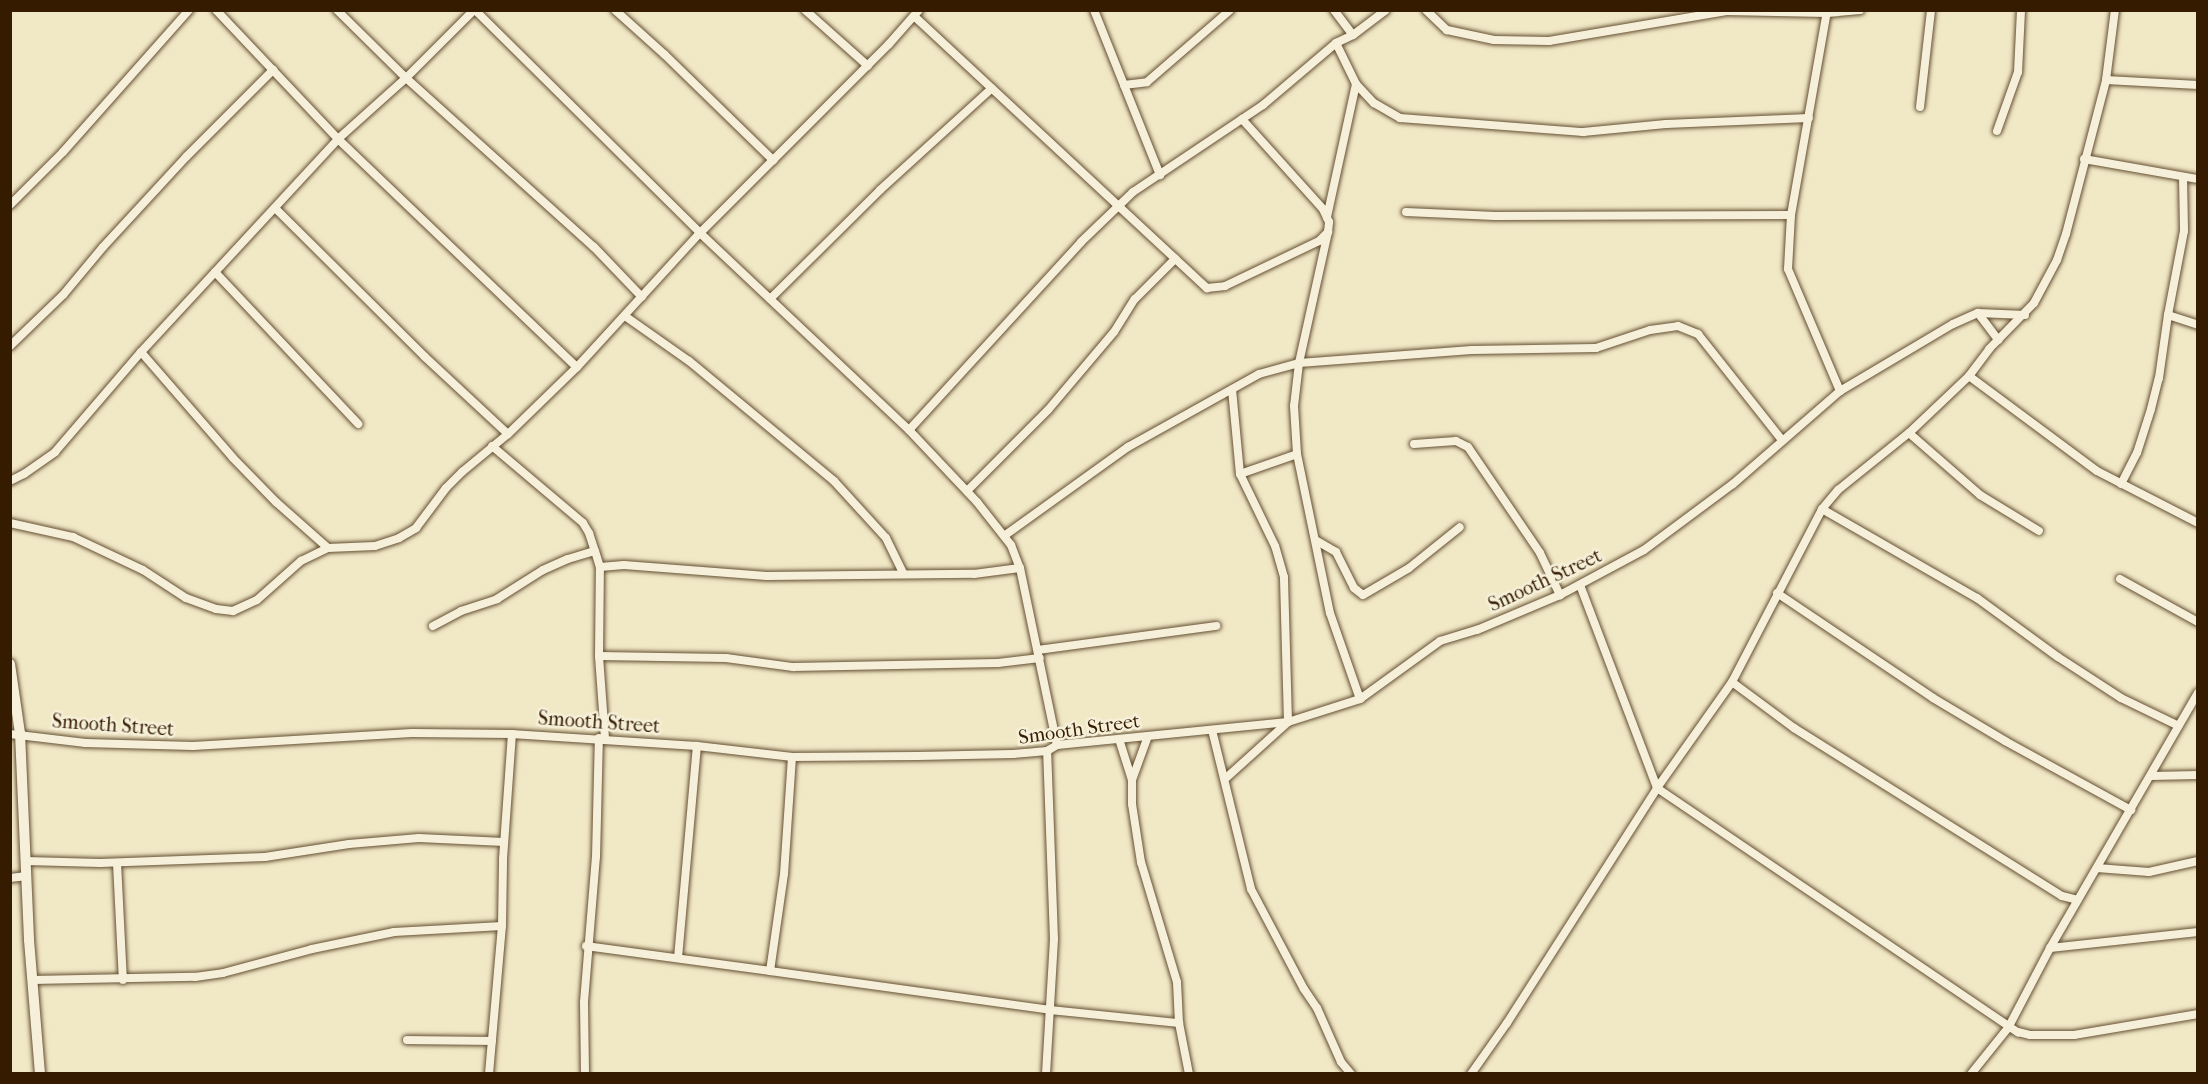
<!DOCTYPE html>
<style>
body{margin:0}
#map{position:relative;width:2208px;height:1084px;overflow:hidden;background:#f1e8c6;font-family:"IM FELL French Canon",serif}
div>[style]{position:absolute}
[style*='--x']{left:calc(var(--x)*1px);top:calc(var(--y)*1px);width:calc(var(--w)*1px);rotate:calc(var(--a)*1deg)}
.roads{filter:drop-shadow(0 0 2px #644f32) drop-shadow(0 0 2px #644f32)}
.street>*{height:8px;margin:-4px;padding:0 4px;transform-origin:4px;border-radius:4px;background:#f6f0da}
.secondary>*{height:10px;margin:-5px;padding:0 5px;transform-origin:5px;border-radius:5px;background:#f6f0da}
span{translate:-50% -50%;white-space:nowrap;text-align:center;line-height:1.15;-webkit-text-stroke:5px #f6f0da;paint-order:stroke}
.street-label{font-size:20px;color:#351c01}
.frame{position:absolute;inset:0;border:12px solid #351c01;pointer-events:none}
</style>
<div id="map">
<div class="roads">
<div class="street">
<div style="--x:216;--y:10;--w:178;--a:46.6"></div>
<div style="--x:338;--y:139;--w:330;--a:43.7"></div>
<div style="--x:337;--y:10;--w:97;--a:44.6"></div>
<div style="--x:406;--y:78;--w:253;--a:42"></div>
<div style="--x:594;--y:247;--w:69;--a:46.2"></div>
<div style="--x:475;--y:10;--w:317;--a:44.7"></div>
<div style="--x:700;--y:233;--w:287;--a:43.3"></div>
<div style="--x:909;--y:430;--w:99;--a:46.6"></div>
<div style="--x:977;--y:502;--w:55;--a:51.7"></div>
<div style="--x:1011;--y:545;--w:25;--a:69"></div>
<div style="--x:1020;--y:568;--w:181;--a:78.2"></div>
<div style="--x:615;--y:10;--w:67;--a:42"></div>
<div style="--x:665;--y:55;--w:151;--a:44.2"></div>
<div style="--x:805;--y:10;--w:84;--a:41.6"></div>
<div style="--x:1094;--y:10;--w:178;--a:68.2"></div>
<div style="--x:1334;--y:10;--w:31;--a:53"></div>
<div style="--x:1426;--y:10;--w:29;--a:44"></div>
<div style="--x:1447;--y:30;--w:48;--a:12"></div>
<div style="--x:1494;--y:40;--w:55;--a:1"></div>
<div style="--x:1549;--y:41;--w:180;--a:-9.6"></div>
<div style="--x:1726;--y:11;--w:101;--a:1.1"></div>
<div style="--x:1827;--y:13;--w:33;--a:-5"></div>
<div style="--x:1827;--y:11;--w:207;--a:100"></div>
<div style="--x:1791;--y:215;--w:54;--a:93.2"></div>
<div style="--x:1788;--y:269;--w:133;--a:66.9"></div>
<div style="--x:914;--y:16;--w:400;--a:42.9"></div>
<div style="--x:1207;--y:288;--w:18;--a:-6"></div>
<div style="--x:1225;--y:286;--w:104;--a:-25.6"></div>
<div style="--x:1319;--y:241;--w:13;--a:-45"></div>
<div style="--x:1328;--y:232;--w:10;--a:-84"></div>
<div style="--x:1329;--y:222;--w:14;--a:-115"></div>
<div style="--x:1323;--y:209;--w:121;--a:-132"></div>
<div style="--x:1336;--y:43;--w:46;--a:64"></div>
<div style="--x:1356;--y:84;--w:26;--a:47"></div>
<div style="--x:1374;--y:103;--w:30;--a:30"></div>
<div style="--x:1400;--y:118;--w:184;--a:4.4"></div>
<div style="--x:1583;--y:132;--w:83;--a:-5.5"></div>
<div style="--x:1666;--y:124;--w:143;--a:-2.4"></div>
<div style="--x:2106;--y:80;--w:92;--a:3.1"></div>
<div style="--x:1124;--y:85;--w:23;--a:-7"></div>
<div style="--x:1147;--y:82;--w:110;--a:-40.9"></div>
<div style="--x:1920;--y:107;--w:98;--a:-83.5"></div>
<div style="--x:1997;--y:131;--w:63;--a:-70.4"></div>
<div style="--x:2018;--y:72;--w:62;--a:-87.2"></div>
<div style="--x:2084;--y:159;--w:116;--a:10"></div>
<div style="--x:2183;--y:177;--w:54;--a:88.9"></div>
<div style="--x:2184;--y:231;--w:86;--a:100.8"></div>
<div style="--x:2168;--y:315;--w:32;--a:18"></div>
<div style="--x:10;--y:205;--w:75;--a:-45"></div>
<div style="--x:63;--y:152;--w:190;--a:-48.4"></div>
<div style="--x:275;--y:208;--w:211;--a:44.8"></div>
<div style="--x:425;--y:357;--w:113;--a:42.9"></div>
<div style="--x:1406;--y:212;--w:89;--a:2.6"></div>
<div style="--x:1495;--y:216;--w:296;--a:-0.2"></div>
<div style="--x:1327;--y:217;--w:136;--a:-77.7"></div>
<div style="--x:1328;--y:232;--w:134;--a:102.5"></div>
<div style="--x:1299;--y:363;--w:43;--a:96.6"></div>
<div style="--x:1294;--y:406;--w:48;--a:86.4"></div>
<div style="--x:1297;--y:454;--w:162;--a:78.3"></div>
<div style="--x:1330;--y:613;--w:91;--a:70.8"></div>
<div style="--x:215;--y:272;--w:209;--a:46.7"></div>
<div style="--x:770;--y:299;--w:155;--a:-44.7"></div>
<div style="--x:880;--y:190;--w:151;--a:-42.3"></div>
<div style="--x:1978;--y:313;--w:34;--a:53"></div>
<div style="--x:625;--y:316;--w:78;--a:35.1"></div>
<div style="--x:689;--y:361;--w:188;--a:39.6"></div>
<div style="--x:834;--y:481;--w:77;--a:47.6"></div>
<div style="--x:886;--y:538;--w:39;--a:64"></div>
<div style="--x:10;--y:346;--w:74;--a:-43.9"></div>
<div style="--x:63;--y:295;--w:62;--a:-50.2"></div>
<div style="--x:103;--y:247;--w:124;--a:-47.3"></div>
<div style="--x:187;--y:156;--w:122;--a:-45"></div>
<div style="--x:141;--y:352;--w:140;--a:49"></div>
<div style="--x:233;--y:458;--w:62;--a:45.7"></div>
<div style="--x:276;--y:502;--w:69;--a:41.5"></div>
<div style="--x:1969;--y:376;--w:159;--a:36.6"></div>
<div style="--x:2097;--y:471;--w:114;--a:27.2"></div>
<div style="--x:909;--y:430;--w:255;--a:-47.5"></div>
<div style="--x:1081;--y:242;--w:72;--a:-43.9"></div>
<div style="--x:1133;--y:192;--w:156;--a:-33.8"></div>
<div style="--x:1263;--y:105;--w:96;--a:-40.3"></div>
<div style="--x:1336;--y:43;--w:19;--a:-25"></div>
<div style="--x:1353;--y:35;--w:41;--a:-37.1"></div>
<div style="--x:1909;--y:433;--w:94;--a:41.1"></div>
<div style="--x:1980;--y:495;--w:69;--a:31.4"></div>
<div style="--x:1414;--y:444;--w:42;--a:-4.1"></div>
<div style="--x:1456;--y:441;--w:13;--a:27"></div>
<div style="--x:1468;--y:447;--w:128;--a:55.8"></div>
<div style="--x:1540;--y:553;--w:47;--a:64.5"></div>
<div style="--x:492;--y:446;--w:119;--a:40.2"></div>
<div style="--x:583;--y:523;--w:12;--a:59"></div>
<div style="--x:589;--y:533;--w:19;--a:72"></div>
<div style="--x:1240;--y:474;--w:60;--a:-19.3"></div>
<div style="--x:10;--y:481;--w:16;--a:-27"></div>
<div style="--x:24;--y:474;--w:38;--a:-35"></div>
<div style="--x:55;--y:452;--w:132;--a:-49.3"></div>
<div style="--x:141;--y:352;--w:290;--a:-47.2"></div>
<div style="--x:338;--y:139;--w:91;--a:-41.9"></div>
<div style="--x:406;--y:78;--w:96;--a:-45"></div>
<div style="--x:2121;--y:484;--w:35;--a:-63"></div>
<div style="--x:2137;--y:453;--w:46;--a:-72.3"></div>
<div style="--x:2151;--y:409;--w:32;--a:-76"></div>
<div style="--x:2159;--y:378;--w:64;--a:-81.9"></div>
<div style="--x:967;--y:491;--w:115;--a:-45"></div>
<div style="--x:1048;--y:410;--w:102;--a:-49.8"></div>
<div style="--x:1114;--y:332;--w:39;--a:-58"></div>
<div style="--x:1135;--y:299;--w:57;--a:-45"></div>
<div style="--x:1822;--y:509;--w:179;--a:29.9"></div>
<div style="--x:1977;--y:598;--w:100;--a:36.1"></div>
<div style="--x:2058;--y:657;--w:75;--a:33.1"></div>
<div style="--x:2121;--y:698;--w:64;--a:25.8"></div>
<div style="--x:10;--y:523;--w:65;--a:12.5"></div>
<div style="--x:73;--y:537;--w:77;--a:25.2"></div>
<div style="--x:143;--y:570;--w:51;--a:33.1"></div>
<div style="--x:186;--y:598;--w:32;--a:20"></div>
<div style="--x:216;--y:609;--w:17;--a:7"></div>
<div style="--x:233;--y:611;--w:26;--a:-25"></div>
<div style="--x:257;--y:600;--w:59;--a:-41.6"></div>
<div style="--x:301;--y:561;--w:30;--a:-26"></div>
<div style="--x:328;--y:548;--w:47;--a:-2.4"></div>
<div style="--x:375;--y:546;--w:25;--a:-18"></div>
<div style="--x:399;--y:538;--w:20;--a:-30"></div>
<div style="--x:416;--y:528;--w:50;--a:-53.1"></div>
<div style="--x:446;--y:488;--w:23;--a:-45"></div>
<div style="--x:462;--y:472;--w:60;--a:-39.6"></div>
<div style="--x:508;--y:434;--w:96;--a:-44.2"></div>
<div style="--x:577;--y:367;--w:182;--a:-47.5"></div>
<div style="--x:700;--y:233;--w:267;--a:-45"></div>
<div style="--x:889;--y:44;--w:45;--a:-48.6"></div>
<div style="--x:1004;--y:536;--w:153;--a:-35.7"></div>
<div style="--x:1128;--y:447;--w:150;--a:-29.1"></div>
<div style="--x:1259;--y:374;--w:41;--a:-15.4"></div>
<div style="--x:1299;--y:363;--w:173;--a:-4.3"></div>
<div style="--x:1472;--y:350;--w:124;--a:-0.9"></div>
<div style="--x:1596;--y:348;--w:57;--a:-18.4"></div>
<div style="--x:1650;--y:330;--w:28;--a:-8"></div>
<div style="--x:1678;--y:326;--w:22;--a:22"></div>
<div style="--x:1698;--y:334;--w:135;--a:51.6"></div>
<div style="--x:1317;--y:541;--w:22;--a:30"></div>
<div style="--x:1336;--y:552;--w:40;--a:63.4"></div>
<div style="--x:1354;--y:588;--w:11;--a:38"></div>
<div style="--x:1363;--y:595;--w:53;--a:-30.4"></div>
<div style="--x:1409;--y:568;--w:65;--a:-38.8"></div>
<div style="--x:2120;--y:579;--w:89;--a:28.9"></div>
<div style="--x:1580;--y:585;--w:217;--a:69.2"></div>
<div style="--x:1657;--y:788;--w:436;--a:34.1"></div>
<div style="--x:2018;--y:1032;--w:12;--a:14"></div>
<div style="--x:2030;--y:1035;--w:44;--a:0"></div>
<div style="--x:2074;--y:1035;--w:126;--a:-9.6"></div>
<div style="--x:1777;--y:593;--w:188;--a:33.9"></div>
<div style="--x:1933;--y:698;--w:84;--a:30.8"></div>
<div style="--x:2005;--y:741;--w:144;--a:28.7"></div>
<div style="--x:433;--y:626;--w:32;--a:-28"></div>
<div style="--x:461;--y:611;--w:38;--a:-18"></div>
<div style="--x:497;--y:599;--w:54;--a:-32.2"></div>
<div style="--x:543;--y:570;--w:27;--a:-24"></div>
<div style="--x:568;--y:559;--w:28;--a:-17"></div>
<div style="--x:595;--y:551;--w:17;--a:73"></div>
<div style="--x:1038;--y:650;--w:180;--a:-7.7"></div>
<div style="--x:599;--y:656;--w:127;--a:0.9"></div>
<div style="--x:726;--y:658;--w:68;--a:7.7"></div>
<div style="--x:793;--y:667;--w:205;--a:-1.1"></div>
<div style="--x:998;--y:663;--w:42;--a:-6.8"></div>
<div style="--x:1732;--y:682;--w:77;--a:36.6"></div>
<div style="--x:1794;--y:728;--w:316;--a:32.1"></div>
<div style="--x:2062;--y:896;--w:16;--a:14"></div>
<div style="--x:1212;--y:730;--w:164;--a:76.2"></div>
<div style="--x:1251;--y:889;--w:113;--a:62.1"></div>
<div style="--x:1304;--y:989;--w:23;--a:56"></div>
<div style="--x:1317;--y:1008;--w:59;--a:66"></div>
<div style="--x:1341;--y:1062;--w:16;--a:50"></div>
<div style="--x:10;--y:734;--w:76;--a:6.8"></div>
<div style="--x:85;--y:743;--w:108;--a:1.6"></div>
<div style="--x:193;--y:746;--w:219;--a:-3.4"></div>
<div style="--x:412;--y:733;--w:100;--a:0.6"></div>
<div style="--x:512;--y:734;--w:185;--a:3.7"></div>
<div style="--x:697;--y:746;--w:96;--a:6.6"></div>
<div style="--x:792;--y:757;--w:125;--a:-0.5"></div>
<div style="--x:917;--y:756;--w:96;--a:-1.2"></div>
<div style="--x:1013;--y:754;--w:34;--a:-5"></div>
<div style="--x:1047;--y:751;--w:12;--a:-31"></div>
<div style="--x:1057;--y:745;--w:232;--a:-5.7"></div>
<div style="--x:1288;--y:722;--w:76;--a:-17.7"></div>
<div style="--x:1360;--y:699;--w:99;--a:-35.9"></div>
<div style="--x:1440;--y:641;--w:39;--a:-17"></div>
<div style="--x:1477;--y:630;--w:90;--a:-22.9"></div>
<div style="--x:1560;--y:595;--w:95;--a:-28.2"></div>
<div style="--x:1644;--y:550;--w:111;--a:-36.6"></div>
<div style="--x:1733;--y:484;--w:142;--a:-41"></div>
<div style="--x:1840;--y:391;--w:131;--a:-30.7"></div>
<div style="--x:1953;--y:324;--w:27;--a:-24"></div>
<div style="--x:1978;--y:313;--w:47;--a:2.4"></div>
<div style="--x:1148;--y:736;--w:47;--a:110"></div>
<div style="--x:1132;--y:780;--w:24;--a:90"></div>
<div style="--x:1132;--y:804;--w:59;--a:81.2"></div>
<div style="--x:1141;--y:862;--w:125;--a:73.3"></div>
<div style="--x:1177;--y:982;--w:41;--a:87.2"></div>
<div style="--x:1179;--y:1023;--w:52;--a:78.9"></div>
<div style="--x:605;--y:738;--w:82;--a:-94.2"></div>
<div style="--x:599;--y:656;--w:89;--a:-89.4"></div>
<div style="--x:600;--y:567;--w:24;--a:-5"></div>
<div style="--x:624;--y:565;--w:143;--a:4.4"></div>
<div style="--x:767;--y:576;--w:207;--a:-0.6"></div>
<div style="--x:974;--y:574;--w:46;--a:-7.4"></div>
<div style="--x:1119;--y:739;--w:43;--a:72.4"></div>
<div style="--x:792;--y:757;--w:117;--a:93.9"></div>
<div style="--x:784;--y:874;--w:98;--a:98.2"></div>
<div style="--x:770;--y:971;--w:283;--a:7.9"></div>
<div style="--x:1050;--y:1010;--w:130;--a:5.8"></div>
<div style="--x:2151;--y:776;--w:47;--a:-1.2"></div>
<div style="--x:1226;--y:778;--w:84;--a:-42.1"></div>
<div style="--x:1288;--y:722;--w:145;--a:-91.6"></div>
<div style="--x:1284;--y:577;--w:32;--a:-106"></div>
<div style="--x:1275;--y:546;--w:80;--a:-115.9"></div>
<div style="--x:1240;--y:474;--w:85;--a:-95.4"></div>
<div style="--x:26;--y:861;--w:74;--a:1.5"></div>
<div style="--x:100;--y:863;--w:165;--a:-2.1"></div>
<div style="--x:265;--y:857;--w:85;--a:-8.8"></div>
<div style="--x:349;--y:844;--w:70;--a:-4.9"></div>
<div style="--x:419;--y:838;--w:85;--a:2.7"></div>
<div style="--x:117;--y:863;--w:117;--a:87.1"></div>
<div style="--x:2097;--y:868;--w:52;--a:4.4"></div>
<div style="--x:2149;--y:872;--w:50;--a:-12.7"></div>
<div style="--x:10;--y:878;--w:17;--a:-7"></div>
<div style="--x:586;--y:946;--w:186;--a:7.7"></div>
<div style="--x:2050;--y:948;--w:149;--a:-6.2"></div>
<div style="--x:678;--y:958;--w:213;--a:-84.9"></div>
<div style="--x:32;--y:980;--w:163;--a:-1.1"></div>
<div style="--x:195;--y:977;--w:28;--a:-8"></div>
<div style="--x:223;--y:973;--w:92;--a:-15.1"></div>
<div style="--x:312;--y:949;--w:84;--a:-11.7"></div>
<div style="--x:394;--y:932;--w:108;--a:-3.2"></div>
<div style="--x:407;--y:1040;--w:85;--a:0.7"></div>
<div style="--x:489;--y:1074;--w:149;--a:-85"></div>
<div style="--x:502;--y:926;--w:67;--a:-89.1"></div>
<div style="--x:503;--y:859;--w:125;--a:-85.9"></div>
<div style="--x:585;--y:1074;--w:72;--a:-90.8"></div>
<div style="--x:584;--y:1002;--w:145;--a:-85.3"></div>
<div style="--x:596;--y:857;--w:119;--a:-88.6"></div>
<div style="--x:1046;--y:1074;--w:135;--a:-86.6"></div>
<div style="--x:1054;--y:939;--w:188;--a:-92.1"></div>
<div style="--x:1471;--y:1074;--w:62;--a:-54.8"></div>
<div style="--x:1507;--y:1023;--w:279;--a:-57.4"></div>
<div style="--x:1657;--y:788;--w:130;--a:-54.7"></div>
<div style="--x:1732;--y:682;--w:195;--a:-62.5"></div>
<div style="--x:1822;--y:509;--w:25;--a:-50"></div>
<div style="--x:1838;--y:490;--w:91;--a:-38.8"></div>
<div style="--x:1909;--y:433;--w:83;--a:-43.5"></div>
<div style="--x:1969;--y:376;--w:34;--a:-53"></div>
<div style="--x:1989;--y:349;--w:64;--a:-45.6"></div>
<div style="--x:2034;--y:303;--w:49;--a:-61.9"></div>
<div style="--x:2057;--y:260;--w:28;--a:-71"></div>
<div style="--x:2066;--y:234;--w:159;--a:-75.4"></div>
<div style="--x:2106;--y:80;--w:71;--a:-82.7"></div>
<div style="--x:1971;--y:1074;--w:59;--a:-51.2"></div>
<div style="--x:2008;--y:1028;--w:90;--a:-62.3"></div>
<div style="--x:2050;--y:948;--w:295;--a:-59.9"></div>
</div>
<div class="secondary">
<div style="--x:10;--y:664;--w:70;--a:81.8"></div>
<div style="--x:20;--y:733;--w:207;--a:87.5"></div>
<div style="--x:29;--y:940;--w:134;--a:85.3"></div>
</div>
</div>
<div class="street-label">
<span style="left:1545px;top:580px;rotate:-25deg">Smooth Street</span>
<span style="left:599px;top:722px;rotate:4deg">Smooth Street</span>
<span style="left:113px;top:725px;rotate:4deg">Smooth Street</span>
<span style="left:1079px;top:729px;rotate:-8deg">Smooth Street</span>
</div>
<div class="frame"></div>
</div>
